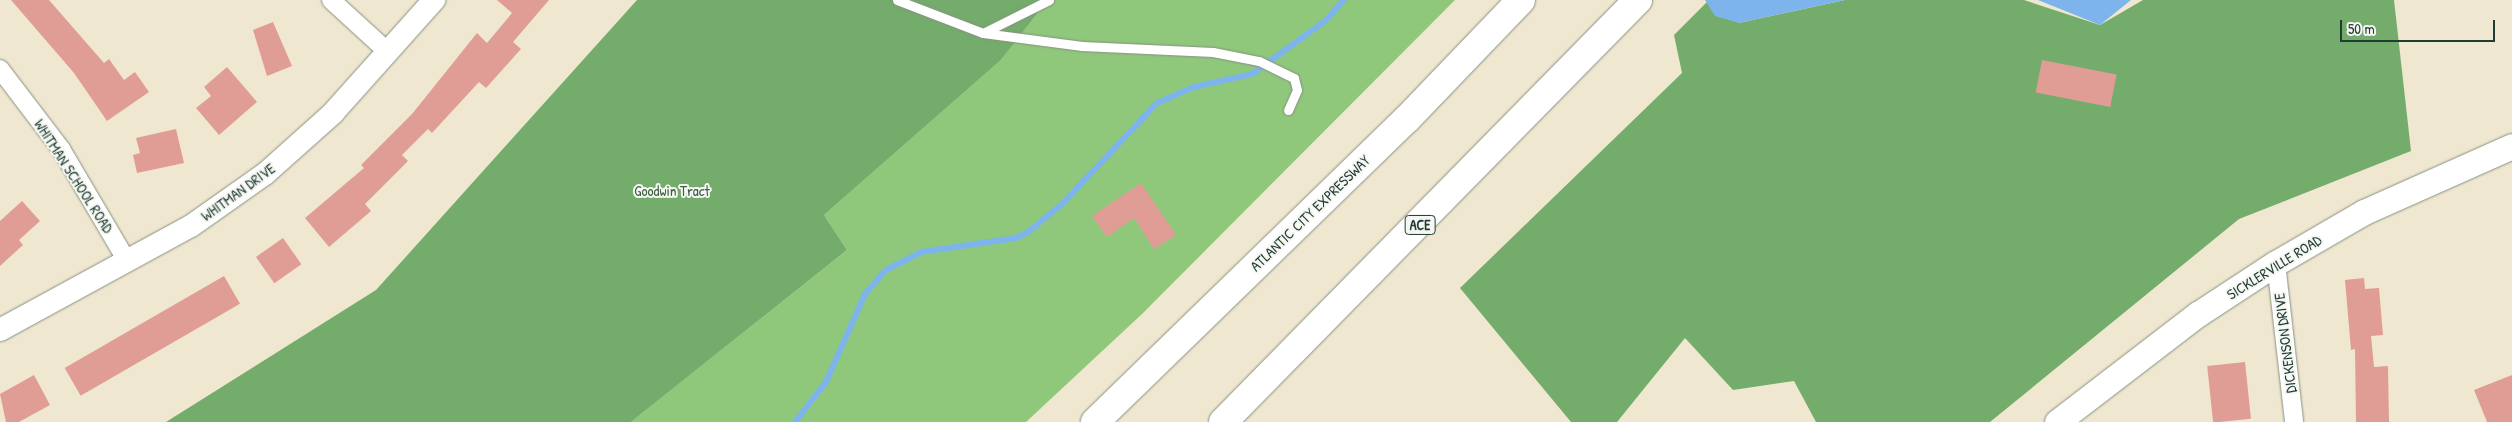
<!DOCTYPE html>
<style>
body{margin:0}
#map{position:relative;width:2512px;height:422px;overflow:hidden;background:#f0e7d0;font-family:"Patrick Hand",sans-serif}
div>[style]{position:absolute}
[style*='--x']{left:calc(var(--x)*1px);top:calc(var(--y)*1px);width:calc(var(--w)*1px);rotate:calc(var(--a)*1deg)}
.green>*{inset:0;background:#90c87b}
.forest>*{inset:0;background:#74ac6b}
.water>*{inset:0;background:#7db4ec}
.stream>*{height:6px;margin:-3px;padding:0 3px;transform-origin:3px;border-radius:3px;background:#7db4ec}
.building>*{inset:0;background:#e09d96;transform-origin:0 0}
.roads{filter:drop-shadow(0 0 1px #889282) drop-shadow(0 0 1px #889282)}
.service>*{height:9px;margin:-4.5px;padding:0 4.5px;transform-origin:4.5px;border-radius:4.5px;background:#fff}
.minor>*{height:18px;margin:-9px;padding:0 9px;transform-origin:9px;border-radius:9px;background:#fff}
.tertiary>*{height:22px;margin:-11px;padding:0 11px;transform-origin:11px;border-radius:11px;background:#fff}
.secondary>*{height:25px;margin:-12.5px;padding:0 12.5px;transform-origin:12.5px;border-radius:12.5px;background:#fff}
.motorway>*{height:28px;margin:-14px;padding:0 14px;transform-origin:14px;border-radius:14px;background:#fff}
span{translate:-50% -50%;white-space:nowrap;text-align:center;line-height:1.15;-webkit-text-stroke:4px #f6f6f2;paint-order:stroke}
.shield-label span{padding:1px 4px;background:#f6f6f2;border:1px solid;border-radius:4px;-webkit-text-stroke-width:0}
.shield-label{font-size:14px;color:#1f3d34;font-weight:700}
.street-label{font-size:15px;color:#1f3d34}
.park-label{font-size:15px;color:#3b6046}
.scale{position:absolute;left:2340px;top:20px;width:155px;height:22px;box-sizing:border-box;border:2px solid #1f3d34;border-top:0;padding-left:6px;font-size:15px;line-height:18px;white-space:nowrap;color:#1f3d34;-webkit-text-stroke:4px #f6f6f2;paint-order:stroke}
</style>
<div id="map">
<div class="green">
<div style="clip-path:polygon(1048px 0,1455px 0,1142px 314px,1026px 422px,631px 422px,847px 250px,824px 215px,1001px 60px)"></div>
</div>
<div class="forest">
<div style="clip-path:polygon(637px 0,1048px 0,1001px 60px,824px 215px,847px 250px,631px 422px,166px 422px,376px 290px)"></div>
<div style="clip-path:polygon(1709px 0,1739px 23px,1845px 0,2024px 0,2100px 25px,2143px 0,2394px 0,2411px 151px,2239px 219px,1990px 422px,1816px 422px,1794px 381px,1733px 390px,1685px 338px,1617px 422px,1571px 422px,1460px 288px,1682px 73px,1674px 35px)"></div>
</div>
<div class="water">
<div style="clip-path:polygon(1705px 0,1845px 0,1739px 23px,1715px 16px)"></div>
<div style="clip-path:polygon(2038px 0,2131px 0,2100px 25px)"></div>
</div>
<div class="stream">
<div style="--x:795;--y:422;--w:51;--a:-52.2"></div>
<div style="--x:826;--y:382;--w:96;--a:-66.1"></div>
<div style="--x:865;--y:294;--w:32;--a:-49"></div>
<div style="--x:886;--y:270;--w:39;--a:-27"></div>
<div style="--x:921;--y:252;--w:96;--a:-8.4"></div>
<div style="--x:1016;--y:238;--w:13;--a:-27"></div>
<div style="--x:1028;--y:232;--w:43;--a:-39.3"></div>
<div style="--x:1061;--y:205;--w:140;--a:-46.7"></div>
<div style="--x:1157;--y:103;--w:40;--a:-23.4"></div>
<div style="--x:1194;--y:87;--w:59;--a:-12.6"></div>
<div style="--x:1252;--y:74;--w:90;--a:-36"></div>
<div style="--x:1325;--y:21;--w:28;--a:-48"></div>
</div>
<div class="building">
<div style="clip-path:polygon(11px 0,49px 0,104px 63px,109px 59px,124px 80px,135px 72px,149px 92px,107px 121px,74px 73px)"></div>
<div style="clip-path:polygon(497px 0,549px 0,513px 42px,521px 49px,486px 88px,479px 82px,432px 133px,428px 129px,402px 155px,408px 161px,365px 204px,371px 211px,329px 247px,305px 218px,364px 168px,361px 165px,412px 114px,477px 33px,487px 43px,512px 13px)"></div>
<div style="clip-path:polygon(273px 22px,292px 66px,267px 76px,253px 30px)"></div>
<div style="left:2042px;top:60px;width:76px;height:33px;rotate:11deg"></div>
<div style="clip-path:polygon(227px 67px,257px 102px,219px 135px,196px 108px,211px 96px,204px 87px)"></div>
<div style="clip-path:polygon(176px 129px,184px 163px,137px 173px,133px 155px,140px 153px,136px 138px)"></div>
<div style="clip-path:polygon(1141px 183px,1176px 235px,1154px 249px,1134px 218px,1107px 237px,1092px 216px)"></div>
<div style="clip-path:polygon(22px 201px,40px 221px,19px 240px,23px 245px,0 266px,0 221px)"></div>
<div style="left:283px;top:238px;width:32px;height:33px;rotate:55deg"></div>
<div style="left:224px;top:276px;width:32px;height:184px;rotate:60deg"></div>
<div style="clip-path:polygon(2364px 278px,2365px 289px,2379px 288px,2383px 335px,2371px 336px,2374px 367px,2388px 366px,2389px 422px,2356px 422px,2355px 349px,2351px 350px,2345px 280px)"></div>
<div style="left:2245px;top:362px;width:57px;height:38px;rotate:84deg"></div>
<div style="clip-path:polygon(34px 375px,50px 405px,19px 422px,6px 422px,0 394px)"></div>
<div style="clip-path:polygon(2512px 375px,2512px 422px,2487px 422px,2474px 390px)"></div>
</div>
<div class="roads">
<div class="service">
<div style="--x:897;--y:0;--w:92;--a:21"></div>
<div style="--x:983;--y:33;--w:74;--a:-26.6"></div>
<div style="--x:983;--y:33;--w:100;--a:7.5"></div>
<div style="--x:1082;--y:46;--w:131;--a:2.6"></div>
<div style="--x:1213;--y:52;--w:47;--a:11.1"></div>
<div style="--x:1259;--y:61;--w:39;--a:26"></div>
<div style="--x:1294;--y:78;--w:12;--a:76"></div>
<div style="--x:1297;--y:90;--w:22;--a:114"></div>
</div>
<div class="minor">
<div style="--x:331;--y:0;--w:77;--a:42.4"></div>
<div style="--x:0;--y:69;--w:101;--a:52.7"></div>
<div style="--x:61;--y:149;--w:130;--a:59.5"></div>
<div style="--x:2276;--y:263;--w:160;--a:83.5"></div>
</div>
<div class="tertiary">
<div style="--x:0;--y:330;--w:217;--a:-28.6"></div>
<div style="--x:191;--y:226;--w:92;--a:-35.2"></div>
<div style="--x:266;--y:173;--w:90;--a:-41.8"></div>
<div style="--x:333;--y:113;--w:152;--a:-48.2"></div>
</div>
<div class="secondary">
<div style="--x:2057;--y:422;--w:178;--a:-37.5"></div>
<div style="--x:2198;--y:314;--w:93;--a:-33.2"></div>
<div style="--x:2276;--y:263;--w:102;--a:-30.1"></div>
<div style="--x:2364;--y:212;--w:162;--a:-24"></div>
</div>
<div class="motorway">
<div style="--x:1095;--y:422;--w:434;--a:-44.2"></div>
<div style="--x:1406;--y:120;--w:166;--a:-46.2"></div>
<div style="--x:1223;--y:422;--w:592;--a:-45.48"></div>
</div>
</div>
<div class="shield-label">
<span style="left:1420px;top:225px">ACE</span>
</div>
<div class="street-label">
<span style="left:74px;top:176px;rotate:57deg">WHITMAN SCHOOL ROAD</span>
<span style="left:238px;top:192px;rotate:-36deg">WHITMAN DRIVE</span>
<span style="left:1310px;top:213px;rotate:-44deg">ATLANTIC CITY EXPRESSWAY</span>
<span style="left:2274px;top:267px;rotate:-32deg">SICKLERVILLE ROAD</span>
<span style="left:2285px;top:343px;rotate:-97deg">DICKENSON DRIVE</span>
</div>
<div class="park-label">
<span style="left:672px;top:191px">Goodwin Tract</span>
</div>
<div class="scale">50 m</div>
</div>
